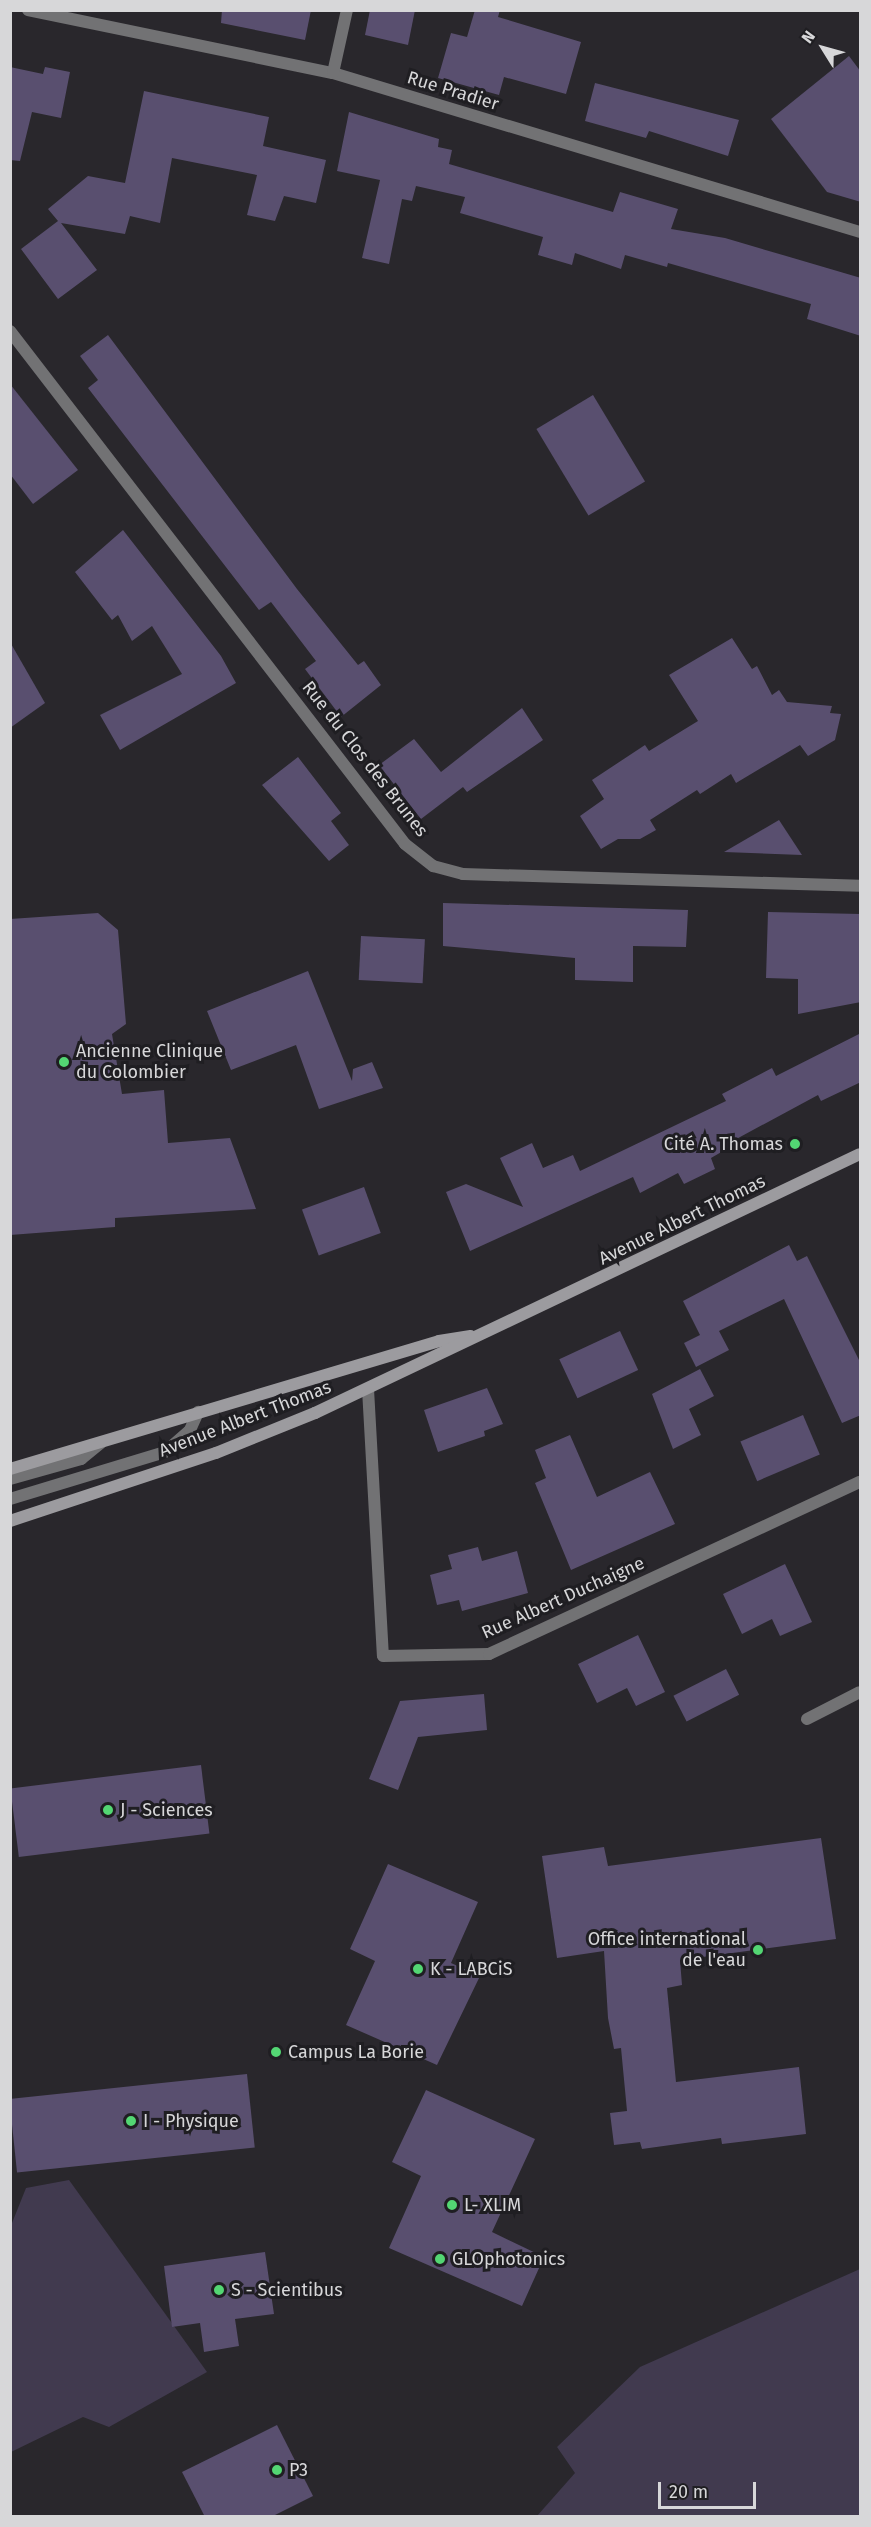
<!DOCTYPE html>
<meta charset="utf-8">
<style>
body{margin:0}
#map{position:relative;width:871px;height:2527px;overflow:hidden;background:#29272c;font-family:"Fira Sans",sans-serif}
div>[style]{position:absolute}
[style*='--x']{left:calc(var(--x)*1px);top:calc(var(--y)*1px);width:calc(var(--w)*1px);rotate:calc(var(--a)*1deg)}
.green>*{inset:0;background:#413a4f}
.building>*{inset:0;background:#594f6f;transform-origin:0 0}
.street>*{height:12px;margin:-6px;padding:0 6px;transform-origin:6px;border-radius:6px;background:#727274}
.secondary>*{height:12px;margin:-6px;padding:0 6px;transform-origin:6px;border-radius:6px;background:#9c9b9f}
.dots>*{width:16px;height:16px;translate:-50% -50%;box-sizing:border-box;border:3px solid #1f1e22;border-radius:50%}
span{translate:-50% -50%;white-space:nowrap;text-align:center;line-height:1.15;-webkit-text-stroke:6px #1f1e22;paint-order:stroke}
.street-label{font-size:18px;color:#d7d7d9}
.poi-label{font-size:18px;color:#d7d7d9}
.left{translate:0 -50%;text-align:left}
.right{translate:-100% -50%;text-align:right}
.frame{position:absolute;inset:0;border:12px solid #d7d7d9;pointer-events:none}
.north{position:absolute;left:793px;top:18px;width:60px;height:60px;-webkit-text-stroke:4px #1f1e22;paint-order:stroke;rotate:307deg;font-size:16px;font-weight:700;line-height:24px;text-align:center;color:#d7d7d9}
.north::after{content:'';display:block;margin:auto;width:21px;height:27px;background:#d7d7d9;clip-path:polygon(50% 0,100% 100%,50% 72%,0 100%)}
.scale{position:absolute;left:658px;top:2482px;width:98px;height:27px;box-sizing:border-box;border:3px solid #d7d7d9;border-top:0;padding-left:8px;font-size:18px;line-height:21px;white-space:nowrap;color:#d7d7d9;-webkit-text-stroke:4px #1f1e22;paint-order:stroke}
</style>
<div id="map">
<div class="green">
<div style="clip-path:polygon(69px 2180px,207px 2372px,109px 2427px,83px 2417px,11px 2452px,10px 2228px,26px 2188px)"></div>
<div style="clip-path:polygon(860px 2269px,860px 2516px,537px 2516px,575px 2473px,557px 2447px,640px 2367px)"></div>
</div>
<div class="building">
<div style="clip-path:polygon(222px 10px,311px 10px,305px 40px,221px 23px)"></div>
<div style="clip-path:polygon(370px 10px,415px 10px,408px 45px,365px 35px)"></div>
<div style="clip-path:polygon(475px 10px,500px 10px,498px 17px,581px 42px,566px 94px,504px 77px,499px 95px,438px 78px,451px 33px,467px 37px)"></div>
<div style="clip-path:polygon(849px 56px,861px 72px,861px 202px,827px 192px,771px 119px)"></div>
<div style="clip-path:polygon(10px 67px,43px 74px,45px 67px,70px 72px,61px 118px,32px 112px,20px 161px,10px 160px)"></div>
<div style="clip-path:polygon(595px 83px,739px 120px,728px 156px,649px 131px,646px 138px,585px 121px)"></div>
<div style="clip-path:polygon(144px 91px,269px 117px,263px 146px,326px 160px,316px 203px,284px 196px,275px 221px,247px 215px,257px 175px,172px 158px,160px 223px,130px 216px,125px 234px,61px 223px,97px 270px,58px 299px,21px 249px,58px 221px,48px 209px,88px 176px,125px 183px)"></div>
<div style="clip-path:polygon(349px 112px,439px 139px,438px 147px,452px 150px,449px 164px,613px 212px,620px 192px,678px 209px,671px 229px,725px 238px,861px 278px,861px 336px,807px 319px,811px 304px,668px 263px,667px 267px,625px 255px,621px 269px,575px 253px,572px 265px,538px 255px,543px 237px,460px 213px,465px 197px,416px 186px,412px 201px,402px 199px,389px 264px,362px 258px,380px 180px,337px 171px)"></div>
<div style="clip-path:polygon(108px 335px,297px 589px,358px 665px,364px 661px,381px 685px,341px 717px,305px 669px,316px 661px,271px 602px,259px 610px,88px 388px,98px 380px,80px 356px)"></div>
<div style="clip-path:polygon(10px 384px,78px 470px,33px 504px,10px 474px)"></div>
<div style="left:593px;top:395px;width:101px;height:66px;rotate:59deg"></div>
<div style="clip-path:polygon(123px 530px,221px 656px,236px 683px,120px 750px,100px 715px,182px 674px,152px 626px,132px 641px,118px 615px,112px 620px,75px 572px)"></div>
<div style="clip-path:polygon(732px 638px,752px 669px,757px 666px,772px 695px,779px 690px,787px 702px,832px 706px,830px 713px,841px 714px,835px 740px,808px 756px,800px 745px,736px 783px,731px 774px,700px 794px,697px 790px,650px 820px,656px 830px,640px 839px,618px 839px,601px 849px,580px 816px,604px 799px,592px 780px,645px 745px,649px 751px,698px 721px,669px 675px)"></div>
<div style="clip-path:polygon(10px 642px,45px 703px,10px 728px)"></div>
<div style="clip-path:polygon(522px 708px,543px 740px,467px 792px,463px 787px,421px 819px,379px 765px,414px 739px,441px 772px)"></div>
<div style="clip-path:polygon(298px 757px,341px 813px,331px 821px,349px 845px,329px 861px,262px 785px)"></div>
<div style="clip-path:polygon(779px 820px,802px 855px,724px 852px)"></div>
<div style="clip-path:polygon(443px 903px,688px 910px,686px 947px,633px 946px,633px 982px,575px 980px,575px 958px,443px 946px)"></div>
<div style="clip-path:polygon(768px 912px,861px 914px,861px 1002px,798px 1014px,798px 979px,766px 978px)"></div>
<div style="clip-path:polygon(98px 913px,118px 930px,126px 1024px,112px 1034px,122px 1094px,164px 1090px,168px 1143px,230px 1138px,256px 1209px,115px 1218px,115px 1227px,10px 1235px,10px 919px)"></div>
<div style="left:361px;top:936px;width:64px;height:44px;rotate:3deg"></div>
<div style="clip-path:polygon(308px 971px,352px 1081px,353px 1069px,372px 1062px,383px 1088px,319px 1109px,296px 1045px,231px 1070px,207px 1011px)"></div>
<div style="clip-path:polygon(861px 1033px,861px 1082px,821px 1101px,818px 1095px,729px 1143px,730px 1147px,711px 1158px,715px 1169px,684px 1184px,678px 1173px,640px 1193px,633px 1177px,470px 1251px,446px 1192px,466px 1184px,523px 1207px,500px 1158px,532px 1143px,543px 1168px,573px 1155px,580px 1171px,726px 1101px,722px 1094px,772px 1068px,776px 1076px)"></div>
<div style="left:364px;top:1187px;width:49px;height:66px;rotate:70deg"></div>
<div style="clip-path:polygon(789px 1245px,797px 1261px,807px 1256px,861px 1364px,861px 1415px,842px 1423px,784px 1299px,719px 1331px,729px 1350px,696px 1367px,684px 1343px,700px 1335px,683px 1301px)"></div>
<div style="left:620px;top:1331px;width:43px;height:67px;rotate:65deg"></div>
<div style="clip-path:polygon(700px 1369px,714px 1396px,689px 1409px,701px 1435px,673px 1449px,652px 1394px)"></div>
<div style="clip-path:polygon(487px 1388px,503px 1424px,484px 1431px,485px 1436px,438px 1452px,424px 1410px)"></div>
<div style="left:803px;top:1415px;width:43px;height:68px;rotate:67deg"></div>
<div style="clip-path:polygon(570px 1435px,597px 1497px,650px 1472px,675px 1524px,571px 1570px,535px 1483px,546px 1478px,535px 1450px)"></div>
<div style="clip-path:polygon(478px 1547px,482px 1561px,517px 1551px,528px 1593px,462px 1611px,459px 1600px,437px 1605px,430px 1575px,452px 1569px,448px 1555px)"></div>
<div style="clip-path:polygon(785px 1564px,812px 1622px,780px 1636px,772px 1619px,742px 1634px,723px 1594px)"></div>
<div style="clip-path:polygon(638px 1635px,665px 1692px,636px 1706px,627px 1688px,597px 1703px,578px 1664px)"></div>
<div style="left:726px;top:1669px;width:29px;height:59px;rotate:63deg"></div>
<div style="clip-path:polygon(484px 1694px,487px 1730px,418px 1737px,398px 1790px,369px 1779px,400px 1701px)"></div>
<div style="left:201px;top:1765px;width:69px;height:192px;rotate:83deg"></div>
<div style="clip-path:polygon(821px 1838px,836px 1939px,680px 1960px,682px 1985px,667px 1988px,676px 2082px,799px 2067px,806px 2134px,722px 2144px,721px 2138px,642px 2149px,640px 2142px,614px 2145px,610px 2113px,627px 2111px,621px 2048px,614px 2049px,608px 2018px,604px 1951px,557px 1958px,542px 1856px,604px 1847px,608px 1866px)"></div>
<div style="clip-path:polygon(388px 1864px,478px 1902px,451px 1963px,480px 1976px,437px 2065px,346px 2025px,375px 1961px,350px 1949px)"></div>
<div style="left:247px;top:2074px;width:74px;height:239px;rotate:84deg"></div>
<div style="clip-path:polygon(426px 2090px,535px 2139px,492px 2232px,544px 2257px,522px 2306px,389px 2248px,421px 2176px,392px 2162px)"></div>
<div style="clip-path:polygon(265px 2252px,274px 2314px,235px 2319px,239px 2346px,204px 2352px,200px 2323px,172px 2327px,164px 2266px)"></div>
<div style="clip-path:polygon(277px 2425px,313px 2496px,271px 2517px,205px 2517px,182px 2472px)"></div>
</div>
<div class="street">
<div style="--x:28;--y:10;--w:311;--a:11.7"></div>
<div style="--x:333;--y:73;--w:550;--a:16.79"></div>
<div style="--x:333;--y:73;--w:65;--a:-77.5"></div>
<div style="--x:10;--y:331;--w:647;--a:52.4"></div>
<div style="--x:405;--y:844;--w:36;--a:38"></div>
<div style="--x:433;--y:866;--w:31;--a:15"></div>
<div style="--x:463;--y:874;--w:397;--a:1.7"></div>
<div style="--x:368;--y:1389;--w:267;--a:86.8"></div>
<div style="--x:383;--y:1656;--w:106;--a:-1.1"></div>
<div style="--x:489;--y:1654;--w:409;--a:-24.9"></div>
<div style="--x:10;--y:1479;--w:74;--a:-15.7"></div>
<div style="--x:81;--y:1459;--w:26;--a:-39"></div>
<div style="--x:10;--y:1499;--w:162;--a:-16.9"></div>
<div style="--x:165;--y:1452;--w:33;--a:-41"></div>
<div style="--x:190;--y:1430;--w:20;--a:-66"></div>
<div style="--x:807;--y:1719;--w:59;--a:-27"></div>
</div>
<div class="secondary">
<div style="--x:10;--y:1469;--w:448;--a:-16.6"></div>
<div style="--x:439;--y:1341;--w:32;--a:-9"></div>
<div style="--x:10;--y:1521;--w:217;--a:-18.3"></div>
<div style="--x:216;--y:1453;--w:107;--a:-22"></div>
<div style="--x:315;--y:1413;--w:603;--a:-25.42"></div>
</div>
<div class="dots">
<div style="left:64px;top:1062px;background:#53d673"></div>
<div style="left:795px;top:1144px;background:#53d673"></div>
<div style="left:108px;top:1810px;background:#53d673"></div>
<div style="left:758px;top:1950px;background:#53d673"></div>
<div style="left:418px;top:1969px;background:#53d673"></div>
<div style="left:276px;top:2052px;background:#53d673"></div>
<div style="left:131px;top:2121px;background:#53d673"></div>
<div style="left:452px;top:2205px;background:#53d673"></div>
<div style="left:440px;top:2259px;background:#53d673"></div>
<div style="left:219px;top:2290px;background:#53d673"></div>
<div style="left:277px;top:2470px;background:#53d673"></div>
</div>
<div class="street-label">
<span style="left:453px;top:91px;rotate:17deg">Rue Pradier</span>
<span style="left:365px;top:759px;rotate:52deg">Rue du Clos des Brunes</span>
<span style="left:682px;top:1220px;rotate:-26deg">Avenue Albert Thomas</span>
<span style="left:245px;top:1419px;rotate:-21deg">Avenue Albert Thomas</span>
<span style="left:563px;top:1598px;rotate:-24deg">Rue Albert Duchaigne</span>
</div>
<div class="poi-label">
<span class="left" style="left:76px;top:1062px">Ancienne Clinique<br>du Colombier</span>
<span class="right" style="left:783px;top:1144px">Cité A. Thomas</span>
<span class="left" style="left:120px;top:1810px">J - Sciences</span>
<span class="right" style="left:746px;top:1950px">Office international<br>de l'eau</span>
<span class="left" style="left:430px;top:1969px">K - LABCiS</span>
<span class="left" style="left:288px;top:2052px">Campus La Borie</span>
<span class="left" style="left:143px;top:2121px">I - Physique</span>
<span class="left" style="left:464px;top:2205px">L- XLIM</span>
<span class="left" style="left:452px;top:2259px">GLOphotonics</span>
<span class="left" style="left:231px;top:2290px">S - Scientibus</span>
<span class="left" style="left:289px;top:2470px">P3</span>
</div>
<div class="frame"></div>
<div class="north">N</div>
<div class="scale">20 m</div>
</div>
